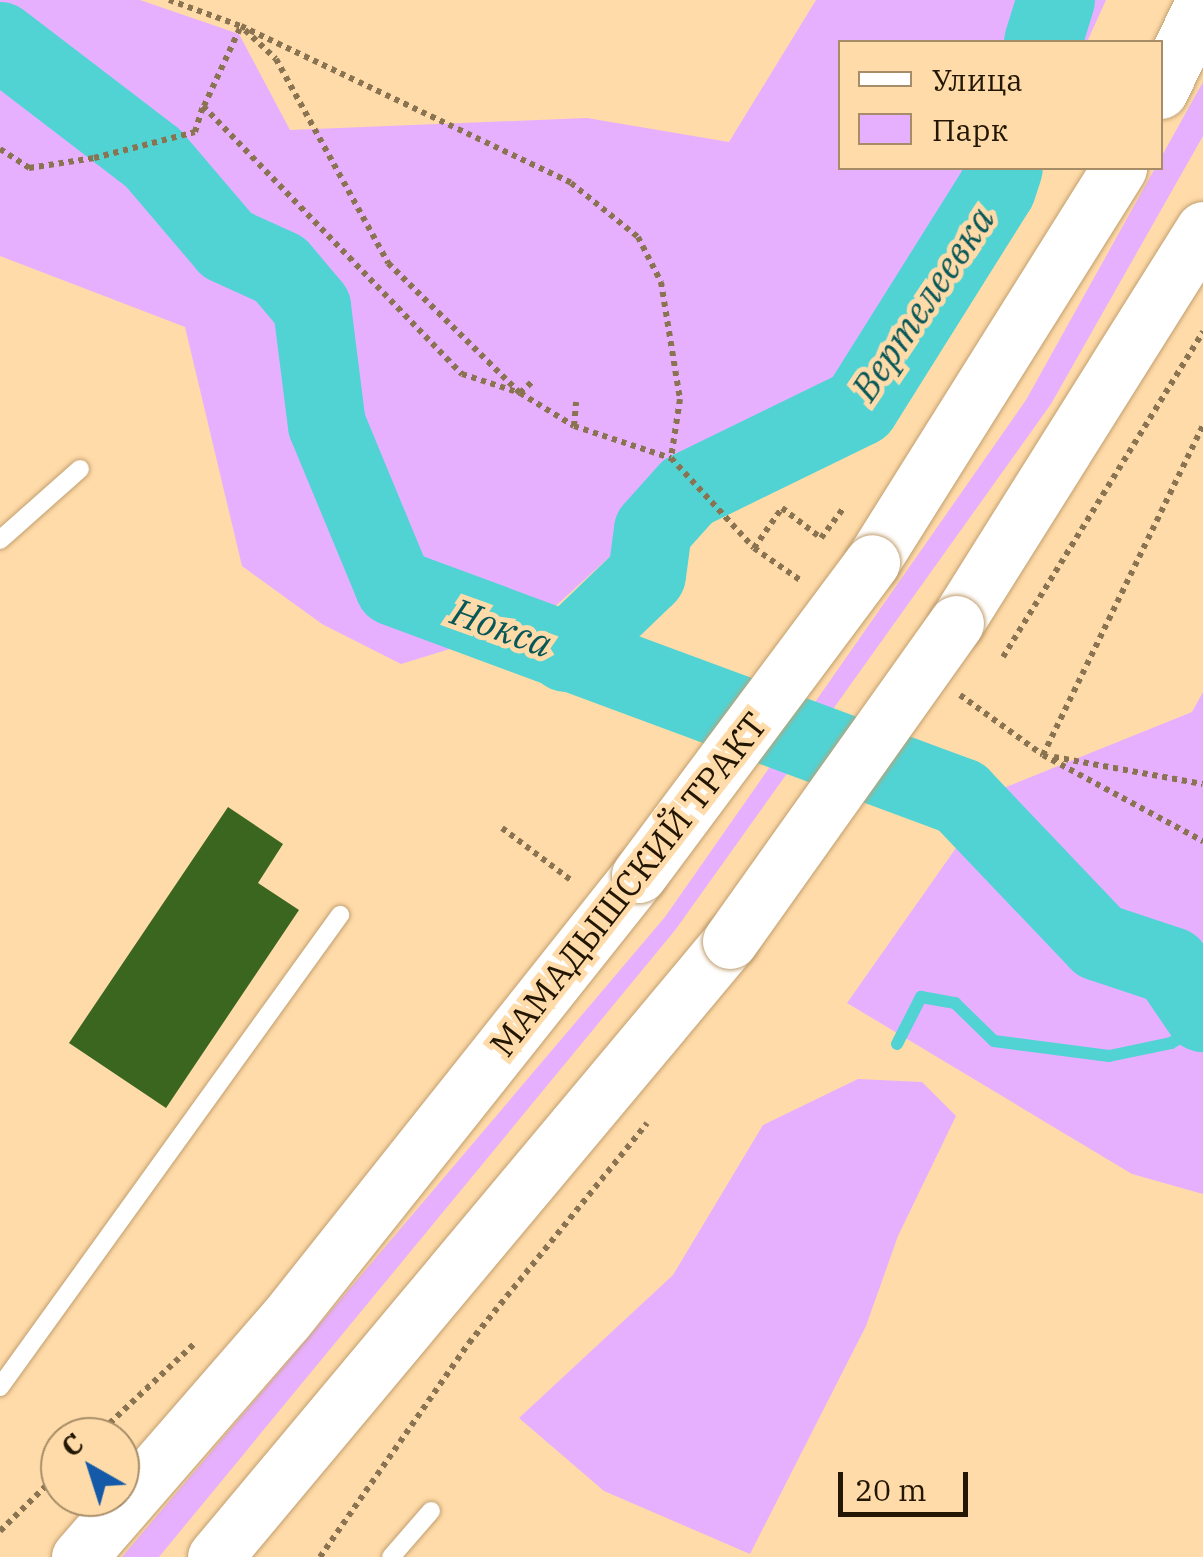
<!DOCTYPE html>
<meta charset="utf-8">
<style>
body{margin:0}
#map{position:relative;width:1203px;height:1557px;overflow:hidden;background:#ffdba9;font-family:"IBM Plex Serif",serif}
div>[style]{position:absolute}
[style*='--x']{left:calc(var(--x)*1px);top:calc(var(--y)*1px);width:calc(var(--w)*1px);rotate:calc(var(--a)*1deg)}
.green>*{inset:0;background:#e7b0fe}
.stream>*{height:12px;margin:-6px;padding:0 6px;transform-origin:6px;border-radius:6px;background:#51d3d4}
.river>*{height:78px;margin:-39px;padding:0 39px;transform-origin:39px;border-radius:39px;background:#51d3d4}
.building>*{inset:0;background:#3a661f}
.path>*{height:6px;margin-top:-3px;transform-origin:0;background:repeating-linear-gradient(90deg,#8a7351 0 5px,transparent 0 10px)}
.roads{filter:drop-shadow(0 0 2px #c19f6f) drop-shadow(0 0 2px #c19f6f)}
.lane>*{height:18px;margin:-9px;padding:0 9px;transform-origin:9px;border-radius:9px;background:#fff}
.primary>*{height:55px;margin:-27.5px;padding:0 27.5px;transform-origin:27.5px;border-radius:27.5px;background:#fff}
.bridges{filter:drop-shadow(0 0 2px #c19f6f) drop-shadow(0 0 2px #c19f6f)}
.primary-bridge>*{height:55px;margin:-27.5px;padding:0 27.5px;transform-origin:27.5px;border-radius:27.5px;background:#fff}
span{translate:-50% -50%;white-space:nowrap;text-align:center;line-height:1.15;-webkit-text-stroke:10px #ffdba9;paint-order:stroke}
.street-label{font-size:35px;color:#231704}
.water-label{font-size:38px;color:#085758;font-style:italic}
.legend{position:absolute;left:838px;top:40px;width:325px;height:130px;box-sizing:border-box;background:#ffdba9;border:2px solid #a78d67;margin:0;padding:12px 18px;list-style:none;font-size:30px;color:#231704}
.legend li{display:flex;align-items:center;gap:20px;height:50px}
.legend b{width:50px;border:2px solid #a78d67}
.north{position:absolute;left:40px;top:1417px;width:100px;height:100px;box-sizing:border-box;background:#ffdba9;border:2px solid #a78d67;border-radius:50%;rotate:321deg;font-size:28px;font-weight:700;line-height:40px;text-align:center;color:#231704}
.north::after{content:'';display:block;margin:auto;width:35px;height:45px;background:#145aa9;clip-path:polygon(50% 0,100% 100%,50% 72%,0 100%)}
.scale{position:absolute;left:838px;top:1472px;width:130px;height:45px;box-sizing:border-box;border:5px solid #231704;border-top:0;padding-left:12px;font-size:30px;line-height:35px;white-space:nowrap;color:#231704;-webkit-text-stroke:8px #ffdba9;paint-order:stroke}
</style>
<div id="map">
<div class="green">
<div style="clip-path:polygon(0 0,140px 0,239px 34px,290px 130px,587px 118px,729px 142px,816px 0,1106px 0,1087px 42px,840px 42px,840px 168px,1032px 168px,1019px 197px,832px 459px,649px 521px,538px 622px,401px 664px,322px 624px,242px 566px,185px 327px,0 256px)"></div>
<div style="clip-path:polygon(1203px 82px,1203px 136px,1051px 404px,676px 929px,159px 1557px,122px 1557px,665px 917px,1026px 400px)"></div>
<div style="clip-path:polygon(1203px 692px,1203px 1194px,1132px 1174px,847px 1003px,996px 791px,1192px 712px)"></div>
<div style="clip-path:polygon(858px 1079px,922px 1082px,956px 1116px,898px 1236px,866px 1326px,750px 1554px,604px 1491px,519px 1418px,673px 1275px,763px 1125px)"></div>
</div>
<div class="stream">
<div style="--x:897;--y:1044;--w:53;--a:-62.9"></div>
<div style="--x:921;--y:997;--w:35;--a:10"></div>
<div style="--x:955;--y:1003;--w:54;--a:44.3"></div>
<div style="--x:994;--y:1041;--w:116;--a:7.4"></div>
<div style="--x:1109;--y:1056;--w:63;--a:-11.8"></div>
<div style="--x:1171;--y:1043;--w:37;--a:-31"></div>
</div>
<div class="river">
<div style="--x:0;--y:41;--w:193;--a:37.4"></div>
<div style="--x:153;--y:158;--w:114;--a:49.6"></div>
<div style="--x:227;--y:245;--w:58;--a:24.4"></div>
<div style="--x:280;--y:269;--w:50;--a:49.9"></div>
<div style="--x:312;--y:307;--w:119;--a:82.8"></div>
<div style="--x:327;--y:425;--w:175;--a:67.5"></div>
<div style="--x:394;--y:587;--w:605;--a:20.32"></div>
<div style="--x:961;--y:797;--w:200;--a:46.4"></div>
<div style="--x:1099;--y:942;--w:76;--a:18.4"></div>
<div style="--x:1171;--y:966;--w:57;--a:55.8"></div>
<div style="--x:1043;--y:42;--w:44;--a:-72.8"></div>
<div style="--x:566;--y:653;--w:112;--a:-43.9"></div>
<div style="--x:647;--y:575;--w:45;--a:-82.4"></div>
<div style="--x:653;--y:530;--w:52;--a:-48.1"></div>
<div style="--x:688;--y:491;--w:191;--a:-26"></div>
<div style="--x:860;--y:407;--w:257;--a:-57.9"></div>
<div style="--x:997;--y:189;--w:22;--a:-72"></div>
</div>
<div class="building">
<div style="clip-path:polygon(228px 807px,283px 844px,258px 883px,299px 910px,166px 1108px,69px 1043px)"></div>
</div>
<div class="path">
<div style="--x:169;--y:0;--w:77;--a:19.9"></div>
<div style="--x:241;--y:26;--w:365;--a:25.4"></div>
<div style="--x:571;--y:183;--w:86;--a:38.9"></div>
<div style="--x:638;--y:237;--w:51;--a:62.9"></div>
<div style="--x:661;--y:282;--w:119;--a:80.8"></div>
<div style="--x:680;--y:399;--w:60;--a:98.7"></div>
<div style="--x:245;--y:30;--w:42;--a:43.1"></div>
<div style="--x:276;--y:59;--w:233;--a:61.2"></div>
<div style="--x:388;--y:263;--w:185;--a:44.6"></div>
<div style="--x:520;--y:393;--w:18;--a:-43"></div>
<div style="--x:204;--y:106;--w:88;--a:-65.2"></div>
<div style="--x:0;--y:149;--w:35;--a:33"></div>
<div style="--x:29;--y:168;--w:66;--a:-8.7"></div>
<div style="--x:94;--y:158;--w:104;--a:-14.4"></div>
<div style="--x:195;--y:132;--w:27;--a:-73"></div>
<div style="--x:203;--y:106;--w:373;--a:46"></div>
<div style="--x:462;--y:374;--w:61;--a:18.1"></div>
<div style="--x:520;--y:393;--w:63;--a:31.4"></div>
<div style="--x:574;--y:426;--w:102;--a:18.3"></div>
<div style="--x:671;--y:458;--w:122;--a:47.3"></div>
<div style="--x:754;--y:548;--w:56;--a:34.8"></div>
<div style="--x:574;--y:426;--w:24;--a:-85"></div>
<div style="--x:754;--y:548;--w:49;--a:-55"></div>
<div style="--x:782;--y:508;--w:49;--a:37.6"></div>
<div style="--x:821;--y:538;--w:39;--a:-53"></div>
<div style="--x:1003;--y:657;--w:382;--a:-58.4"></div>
<div style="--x:960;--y:695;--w:102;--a:35.9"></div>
<div style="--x:1043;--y:755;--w:182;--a:28.3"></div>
<div style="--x:1043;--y:755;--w:367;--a:-64.1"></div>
<div style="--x:1054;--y:757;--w:151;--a:10.3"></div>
<div style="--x:502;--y:828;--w:88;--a:37.1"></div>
<div style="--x:95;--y:1437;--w:137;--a:-43.2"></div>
<div style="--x:0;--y:1531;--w:84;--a:-44.5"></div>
<div style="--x:320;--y:1557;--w:261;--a:-55.2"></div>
<div style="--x:469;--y:1343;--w:283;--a:-51"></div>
</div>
<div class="roads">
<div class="lane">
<div style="--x:0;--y:540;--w:107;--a:-41.6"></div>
<div style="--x:0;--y:1387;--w:582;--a:-54.23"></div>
<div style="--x:391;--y:1557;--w:61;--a:-49"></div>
</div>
<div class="primary">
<div style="--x:1160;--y:91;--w:98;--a:-64"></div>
<div style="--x:872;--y:562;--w:465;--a:-57.9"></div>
<div style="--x:956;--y:623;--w:465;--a:-57.9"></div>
<div style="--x:79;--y:1557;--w:315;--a:-49"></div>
<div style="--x:286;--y:1319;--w:567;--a:-51.51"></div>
<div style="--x:215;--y:1557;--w:803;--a:-50.1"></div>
</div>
</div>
<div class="bridges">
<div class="primary-bridge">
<div style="--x:639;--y:875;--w:390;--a:-53.3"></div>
<div style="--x:730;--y:941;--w:390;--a:-54.6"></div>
</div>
</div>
<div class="street-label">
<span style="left:628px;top:884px;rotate:-52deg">МАМАДЫШСКИЙ ТРАКТ</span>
</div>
<div class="water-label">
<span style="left:922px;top:303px;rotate:-56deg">Вертелеевка</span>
<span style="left:502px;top:627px;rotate:20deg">Нокса</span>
</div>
<ul class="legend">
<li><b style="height:12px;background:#fff"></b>Улица</li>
<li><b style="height:28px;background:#e7b0fe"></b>Парк</li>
</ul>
<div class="north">С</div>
<div class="scale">20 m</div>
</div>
